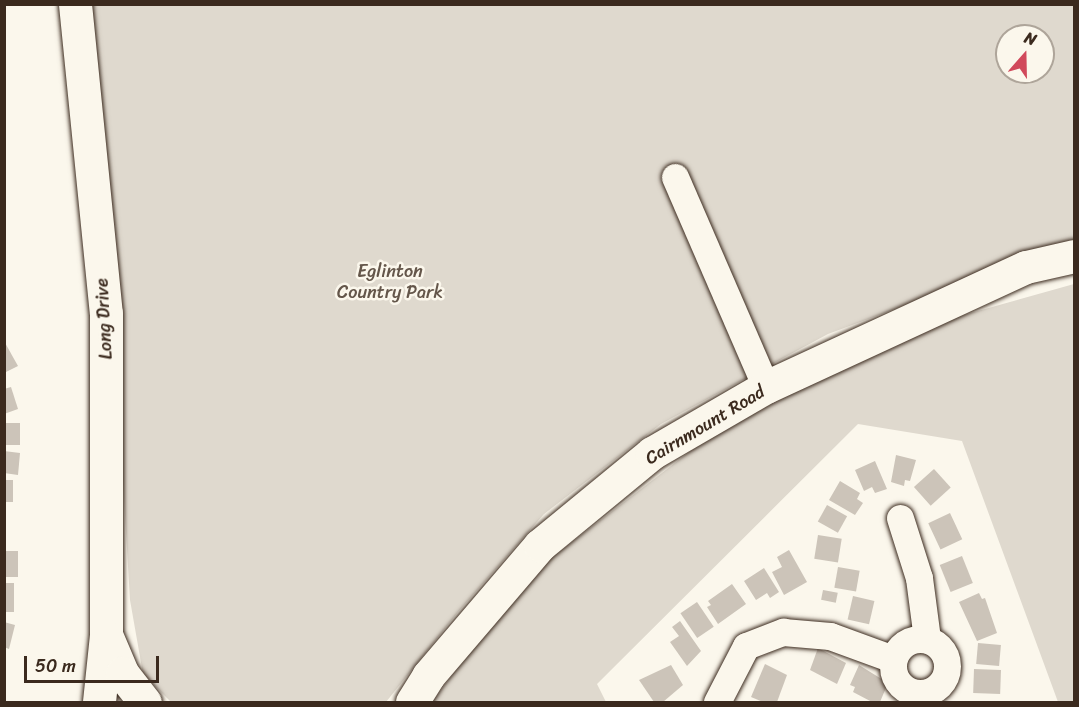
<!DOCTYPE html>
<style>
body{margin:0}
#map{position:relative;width:1079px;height:707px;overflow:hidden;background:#fbf7ec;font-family:Sriracha,sans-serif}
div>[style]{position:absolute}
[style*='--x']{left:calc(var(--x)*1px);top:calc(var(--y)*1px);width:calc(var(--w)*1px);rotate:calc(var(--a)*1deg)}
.green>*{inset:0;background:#dfd9ce}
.building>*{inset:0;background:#ccc4b9;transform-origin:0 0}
.roads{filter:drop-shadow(0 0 2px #3b2a1e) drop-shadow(0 0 2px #3b2a1e)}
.minor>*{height:27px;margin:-13.5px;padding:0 13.5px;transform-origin:13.5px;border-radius:13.5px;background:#fbf7ec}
.minor>.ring{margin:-13.5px;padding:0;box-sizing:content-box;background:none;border:27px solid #fbf7ec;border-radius:50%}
.major>*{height:33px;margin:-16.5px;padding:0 16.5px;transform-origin:16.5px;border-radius:16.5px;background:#fbf7ec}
span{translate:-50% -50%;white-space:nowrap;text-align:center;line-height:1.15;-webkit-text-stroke:5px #fbf7ec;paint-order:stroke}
.park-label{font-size:18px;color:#64564a}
.street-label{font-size:18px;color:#3b2a1e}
.frame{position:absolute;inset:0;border:6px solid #3b2a1e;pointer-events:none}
.north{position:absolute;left:995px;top:24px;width:60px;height:60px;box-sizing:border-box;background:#fbf7ec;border:2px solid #aea59a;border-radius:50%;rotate:20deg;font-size:16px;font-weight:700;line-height:24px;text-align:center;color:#3b2a1e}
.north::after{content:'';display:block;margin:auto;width:21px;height:27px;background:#d1495b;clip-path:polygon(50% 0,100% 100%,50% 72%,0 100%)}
.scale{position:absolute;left:24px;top:656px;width:135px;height:27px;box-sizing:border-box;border:3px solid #3b2a1e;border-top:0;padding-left:8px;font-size:18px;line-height:21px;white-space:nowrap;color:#3b2a1e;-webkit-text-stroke:4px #fbf7ec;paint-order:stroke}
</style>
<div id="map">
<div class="green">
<div style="clip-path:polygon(evenodd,83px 5px,1074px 5px,1074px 248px,962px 284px,828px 334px,661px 424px,544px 514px,458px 612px,386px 702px,171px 702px,143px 674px,130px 600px,100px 89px,83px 5px,1007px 36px,1043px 36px,1043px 72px,1007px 72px,1007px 36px)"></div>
<div style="clip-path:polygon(1074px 284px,1074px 702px,1058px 702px,962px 441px,858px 424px,597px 684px,606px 702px,432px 702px,524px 579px,714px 433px,928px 325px)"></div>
</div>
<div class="building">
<div style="clip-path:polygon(4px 341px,18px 366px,4px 373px)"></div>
<div style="clip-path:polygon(11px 387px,18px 409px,4px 414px,4px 389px)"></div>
<div style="left:4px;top:423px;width:16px;height:22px"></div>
<div style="clip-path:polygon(4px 451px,20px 453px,18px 475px,4px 473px)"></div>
<div style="clip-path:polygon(896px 455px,916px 460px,910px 481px,905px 480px,904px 486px,891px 482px)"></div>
<div style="clip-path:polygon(875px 461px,887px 489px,875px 493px,872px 487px,864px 491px,855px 470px)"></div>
<div style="left:934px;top:469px;width:25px;height:27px;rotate:48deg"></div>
<div style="left:4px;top:480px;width:9px;height:22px"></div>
<div style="clip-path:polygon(840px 481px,860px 493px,857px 499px,863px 503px,855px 515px,829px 500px)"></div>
<div style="left:827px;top:505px;width:23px;height:19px;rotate:29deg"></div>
<div style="left:950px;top:513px;width:29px;height:24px;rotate:65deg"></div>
<div style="left:818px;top:535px;width:24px;height:24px;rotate:9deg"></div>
<div style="clip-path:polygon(789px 550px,807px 582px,784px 595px,772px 572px,782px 567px,777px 557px)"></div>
<div style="left:4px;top:551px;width:14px;height:26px"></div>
<div style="left:962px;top:556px;width:29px;height:24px;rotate:68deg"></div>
<div style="left:838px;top:567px;width:22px;height:21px;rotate:10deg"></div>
<div style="clip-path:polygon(764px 568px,779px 592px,770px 598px,767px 593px,756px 600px,744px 581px)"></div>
<div style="left:4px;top:583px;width:10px;height:29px"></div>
<div style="clip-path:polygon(732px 584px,746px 604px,718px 624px,707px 607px,711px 605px,708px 601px)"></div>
<div style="left:823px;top:590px;width:15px;height:10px;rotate:11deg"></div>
<div style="clip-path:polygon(979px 593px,982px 599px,985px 598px,997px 633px,977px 641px,959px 602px)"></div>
<div style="left:853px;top:596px;width:22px;height:24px;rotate:13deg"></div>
<div style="left:697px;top:602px;width:30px;height:20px;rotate:56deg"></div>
<div style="clip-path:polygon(680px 621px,701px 651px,687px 666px,670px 642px,679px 636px,672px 627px)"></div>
<div style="clip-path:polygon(4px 622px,15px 625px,9px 649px,4px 647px)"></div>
<div style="left:978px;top:643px;width:23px;height:21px;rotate:5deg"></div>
<div style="clip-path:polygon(818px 648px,846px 663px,837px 684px,810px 670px)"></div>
<div style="clip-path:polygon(765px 664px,787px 675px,777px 702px,763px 702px,751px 697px)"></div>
<div style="clip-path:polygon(671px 665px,683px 685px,663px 702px,654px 702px,639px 680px)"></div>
<div style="clip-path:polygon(859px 665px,888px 683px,880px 702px,872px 702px,853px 692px,855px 687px,850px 685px)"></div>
<div style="left:974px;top:669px;width:27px;height:24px;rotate:2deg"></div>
</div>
<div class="roads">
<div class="minor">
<div style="--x:675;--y:177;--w:229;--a:66.6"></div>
<div style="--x:900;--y:518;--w:63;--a:72.4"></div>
<div style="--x:919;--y:578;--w:62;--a:82.5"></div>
<div class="ring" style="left:893px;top:639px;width:27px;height:27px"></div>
<div style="--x:717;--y:702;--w:63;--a:-62.6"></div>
<div style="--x:746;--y:646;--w:40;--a:-21"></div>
<div style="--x:783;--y:632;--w:47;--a:4.9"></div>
<div style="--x:830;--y:636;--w:67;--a:20.1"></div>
</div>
<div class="major">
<div style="--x:75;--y:4;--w:311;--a:84.3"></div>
<div style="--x:106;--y:313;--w:322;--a:90"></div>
<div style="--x:106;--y:635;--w:67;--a:96"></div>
<div style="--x:107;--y:637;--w:39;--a:67"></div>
<div style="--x:122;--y:673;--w:37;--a:52"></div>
<div style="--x:412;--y:702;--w:31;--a:-58"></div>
<div style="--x:428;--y:676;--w:172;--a:-49.5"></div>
<div style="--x:540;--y:545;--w:145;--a:-39.4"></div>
<div style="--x:652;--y:453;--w:132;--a:-30.1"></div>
<div style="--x:766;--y:387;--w:286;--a:-24.8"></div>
<div style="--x:1026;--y:267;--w:49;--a:-12.9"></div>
</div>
</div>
<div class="park-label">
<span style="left:390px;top:282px">Eglinton<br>Country Park</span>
</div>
<div class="street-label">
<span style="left:104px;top:319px;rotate:-93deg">Long Drive</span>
<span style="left:705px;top:425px;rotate:-31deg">Cairnmount Road</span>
</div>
<div class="frame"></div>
<div class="north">N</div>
<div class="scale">50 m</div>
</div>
